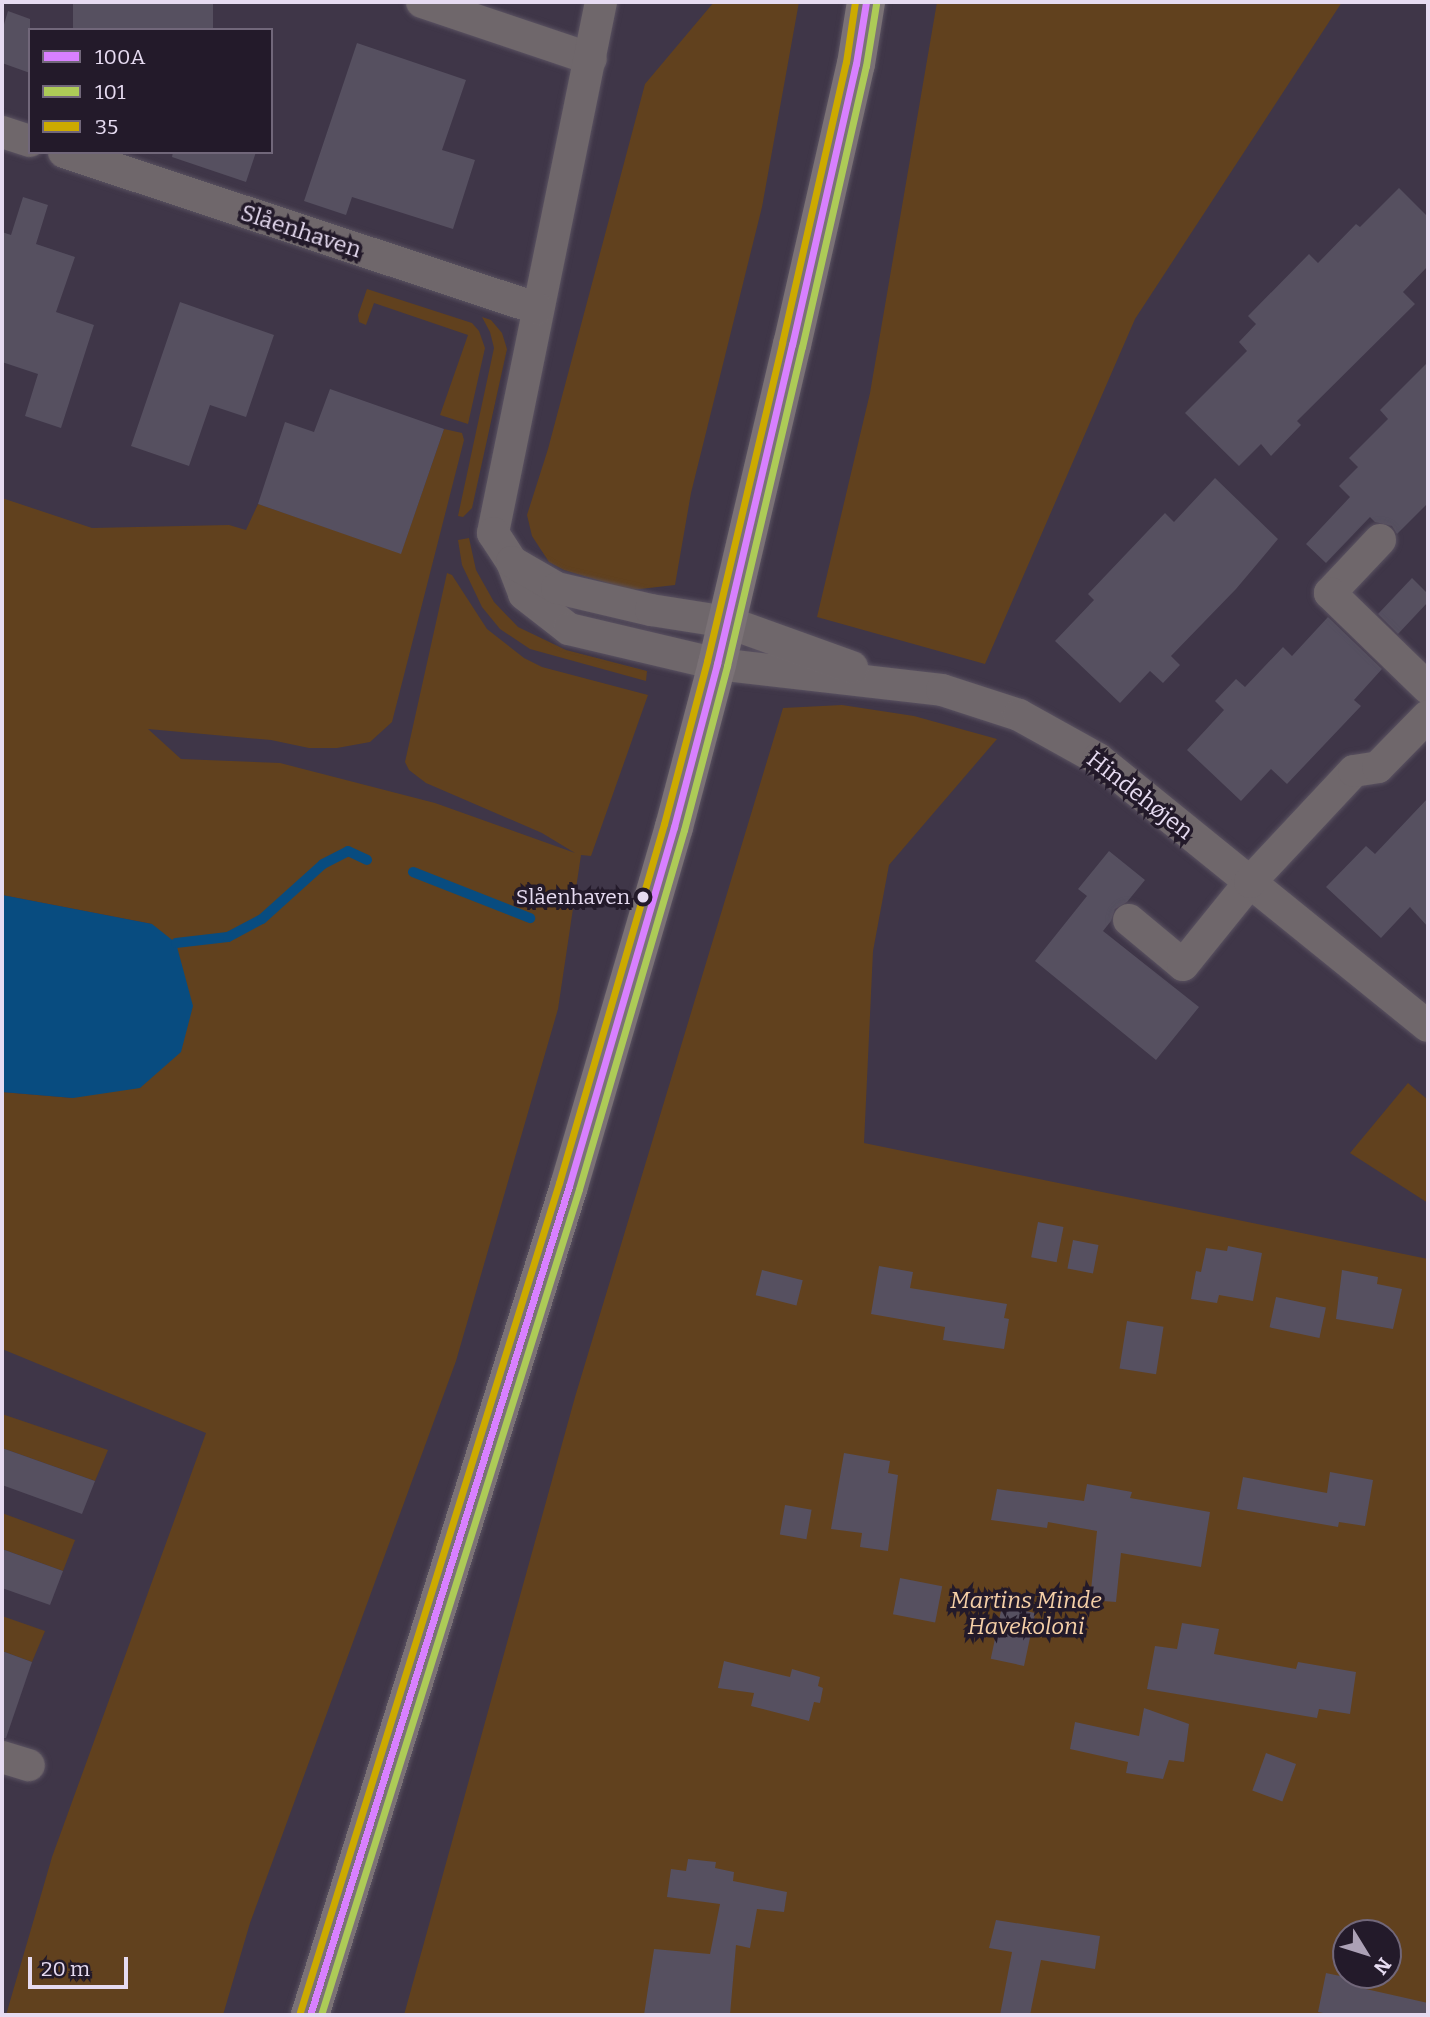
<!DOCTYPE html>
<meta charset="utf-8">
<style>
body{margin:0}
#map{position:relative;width:1430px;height:2017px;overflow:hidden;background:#3f3648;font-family:Bitter,serif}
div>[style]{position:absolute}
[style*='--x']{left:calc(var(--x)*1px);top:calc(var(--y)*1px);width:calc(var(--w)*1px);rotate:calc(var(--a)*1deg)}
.green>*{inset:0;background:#61411e}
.water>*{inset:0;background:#084c80}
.stream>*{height:10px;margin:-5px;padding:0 5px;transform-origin:5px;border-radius:5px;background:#084c80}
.building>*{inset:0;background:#565060;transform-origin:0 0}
.roads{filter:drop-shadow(0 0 2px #5a5261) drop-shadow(0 0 2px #5a5261)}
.street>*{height:32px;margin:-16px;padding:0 16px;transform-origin:16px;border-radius:16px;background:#6f676b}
.secondary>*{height:38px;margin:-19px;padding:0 19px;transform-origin:19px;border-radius:19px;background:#7b7276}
.bus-1>*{height:7px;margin:-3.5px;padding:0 3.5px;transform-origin:3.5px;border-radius:3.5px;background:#d880ff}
.bus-2>*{height:7px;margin:-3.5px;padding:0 3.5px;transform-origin:3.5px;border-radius:3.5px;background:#adcb57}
.bus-3>*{height:7px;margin:-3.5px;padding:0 3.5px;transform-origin:3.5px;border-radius:3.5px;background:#ca0}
.dots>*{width:19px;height:19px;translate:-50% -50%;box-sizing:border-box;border:4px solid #231a2a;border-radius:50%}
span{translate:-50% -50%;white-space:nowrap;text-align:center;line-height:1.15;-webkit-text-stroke:7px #231a2a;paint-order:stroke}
.bus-label{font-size:21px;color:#e6dbf1}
.right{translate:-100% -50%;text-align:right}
.street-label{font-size:23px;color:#e6dbf1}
.park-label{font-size:23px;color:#f5cfa7;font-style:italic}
.frame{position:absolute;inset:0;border:4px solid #e6dbf1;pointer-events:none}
.legend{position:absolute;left:28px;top:28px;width:245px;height:126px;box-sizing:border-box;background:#231a2a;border:2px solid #71677a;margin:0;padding:9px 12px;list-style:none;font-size:21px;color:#e6dbf1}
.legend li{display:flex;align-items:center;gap:14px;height:35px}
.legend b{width:35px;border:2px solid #71677a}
.north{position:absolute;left:1332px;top:1919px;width:70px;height:70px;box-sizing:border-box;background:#231a2a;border:2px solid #71677a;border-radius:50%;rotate:128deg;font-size:19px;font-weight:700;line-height:28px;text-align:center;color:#e6dbf1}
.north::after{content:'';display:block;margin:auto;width:24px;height:32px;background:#aca1b6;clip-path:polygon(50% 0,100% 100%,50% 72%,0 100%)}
.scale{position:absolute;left:28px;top:1957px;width:100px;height:32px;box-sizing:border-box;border:4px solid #e6dbf1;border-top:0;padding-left:9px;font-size:21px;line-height:24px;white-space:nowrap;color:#e6dbf1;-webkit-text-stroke:5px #231a2a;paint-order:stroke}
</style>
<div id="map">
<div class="green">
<div style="clip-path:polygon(714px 2px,799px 2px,762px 207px,691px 493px,675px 585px,631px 590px,564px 570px,549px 562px,532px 536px,527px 515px,548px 449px,645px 84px)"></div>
<div style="clip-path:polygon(937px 2px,1342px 2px,1135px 319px,985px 664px,817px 617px,870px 393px)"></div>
<div style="clip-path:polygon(367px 289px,472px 323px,479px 331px,485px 348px,468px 424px,440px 415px,468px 335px,374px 303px,366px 325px,359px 322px,358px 315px)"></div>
<div style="clip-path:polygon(482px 317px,491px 320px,502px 333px,507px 349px,472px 508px,463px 517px,458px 516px,494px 348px,490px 332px)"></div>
<div style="clip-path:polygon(444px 429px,462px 433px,464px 440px,392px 722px,370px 742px,337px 748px,309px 748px,271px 740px,148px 729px,181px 759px,280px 763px,435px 803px,575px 853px,542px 833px,426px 783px,409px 770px,405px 762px,447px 573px,452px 575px,487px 629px,524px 658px,542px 667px,648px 695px,591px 856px,581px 855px,558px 1009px,456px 1361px,250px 1923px,223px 2015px,6px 2015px,52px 1857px,206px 1433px,2px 1349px,2px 1092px,73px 1098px,152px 924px,2px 895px,2px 498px,92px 528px,229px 525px,246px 530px,258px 504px,401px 553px)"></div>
<div style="clip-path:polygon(469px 538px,476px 570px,494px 602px,518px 627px,566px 650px,647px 671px,646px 681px,530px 649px,500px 629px,482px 607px,462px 565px,458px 540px)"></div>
<div style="clip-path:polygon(evenodd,842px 705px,914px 716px,997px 739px,889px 865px,873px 951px,864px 1143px,1428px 1259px,1428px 2015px,404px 2015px,575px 1397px,783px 708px,842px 705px,1346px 1933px,1388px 1933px,1388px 1975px,1346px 1975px,1346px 1933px)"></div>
<div style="clip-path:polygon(1408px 1083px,1428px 1100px,1428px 1203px,1350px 1153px)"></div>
<div style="clip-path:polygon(2px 1414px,108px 1450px,95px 1481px,2px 1448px)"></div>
<div style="clip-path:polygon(2px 1513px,75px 1540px,63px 1571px,2px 1549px)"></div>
<div style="clip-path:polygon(2px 1616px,45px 1631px,32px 1662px,2px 1651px)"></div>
</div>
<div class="water">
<div style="clip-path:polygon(2px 895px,152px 924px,176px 943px,193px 1006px,181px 1052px,140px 1088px,73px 1098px,2px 1092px)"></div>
</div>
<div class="stream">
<div style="--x:413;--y:872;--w:126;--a:21.5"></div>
<div style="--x:176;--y:943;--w:52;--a:-6.6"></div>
<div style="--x:228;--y:937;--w:38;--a:-28"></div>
<div style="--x:262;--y:919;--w:82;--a:-42"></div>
<div style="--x:323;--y:864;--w:28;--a:-27"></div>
<div style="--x:348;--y:851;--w:21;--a:25"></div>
</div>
<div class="building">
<div style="left:73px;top:2px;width:140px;height:29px"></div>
<div style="clip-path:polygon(8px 11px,30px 19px,30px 73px,2px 63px,2px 31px)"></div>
<div style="clip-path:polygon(357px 43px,466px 80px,442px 150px,475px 160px,453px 229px,352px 197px,346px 215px,304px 201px)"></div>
<div style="clip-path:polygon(173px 152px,256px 152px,246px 182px,172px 157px)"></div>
<div style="clip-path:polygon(1399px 188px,1428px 217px,1428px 266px,1403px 292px,1415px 304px,1297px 421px,1301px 425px,1271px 456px,1261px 444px,1239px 466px,1185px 413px,1247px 351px,1239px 342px,1256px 324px,1248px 316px,1309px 254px,1318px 263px,1356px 224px,1360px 227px)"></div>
<div style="clip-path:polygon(23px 197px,48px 205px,36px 244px,75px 257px,56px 312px,94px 325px,61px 428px,25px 416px,38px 374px,2px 362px,2px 232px,11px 235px)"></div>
<div style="clip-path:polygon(180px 302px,274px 335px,246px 417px,210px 405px,189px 466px,131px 446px)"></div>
<div style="clip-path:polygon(1428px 362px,1428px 503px,1397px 534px,1392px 526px,1375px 522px,1370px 517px,1326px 563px,1306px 544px,1350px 497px,1339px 486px,1358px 467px,1349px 458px,1388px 419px,1380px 410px)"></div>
<div style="clip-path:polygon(330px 389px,444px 429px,401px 554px,258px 504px,285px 422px,314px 432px)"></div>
<div style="clip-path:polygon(1215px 478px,1278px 539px,1236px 589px,1171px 656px,1180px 665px,1163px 683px,1150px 671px,1120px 703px,1055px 641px,1094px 600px,1088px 594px,1165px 513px,1174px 522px)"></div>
<div style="clip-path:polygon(1412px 578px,1428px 594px,1428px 602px,1398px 634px,1378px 614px)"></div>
<div style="clip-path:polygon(1328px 617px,1382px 669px,1354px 700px,1361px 706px,1287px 784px,1271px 769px,1241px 801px,1187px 750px,1224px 710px,1215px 701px,1236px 679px,1245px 687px,1283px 647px,1292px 656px)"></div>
<div style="clip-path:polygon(1428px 798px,1428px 927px,1410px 907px,1381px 938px,1326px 887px,1366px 846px,1375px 854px)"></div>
<div style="clip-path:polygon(1109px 851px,1145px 880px,1127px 902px,1115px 909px,1111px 921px,1103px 931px,1199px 1007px,1156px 1060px,1035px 961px,1087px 896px,1078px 889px)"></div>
<div style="left:1038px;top:1222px;width:26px;height:36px;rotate:11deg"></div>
<div style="left:1073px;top:1240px;width:26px;height:29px;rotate:11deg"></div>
<div style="clip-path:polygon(1228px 1246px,1262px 1253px,1253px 1301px,1219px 1295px,1217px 1303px,1191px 1299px,1196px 1271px,1201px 1272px,1206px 1248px,1227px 1251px)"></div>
<div style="clip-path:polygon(879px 1266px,913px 1272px,910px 1288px,1007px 1304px,1004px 1318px,1009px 1319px,1004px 1349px,943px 1340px,945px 1327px,871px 1314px)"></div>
<div style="left:762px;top:1270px;width:42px;height:26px;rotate:14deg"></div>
<div style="clip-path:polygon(1342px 1270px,1378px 1277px,1377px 1284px,1402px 1289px,1393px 1329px,1336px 1319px)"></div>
<div style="left:1276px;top:1297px;width:51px;height:31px;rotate:12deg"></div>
<div style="left:1127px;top:1321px;width:37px;height:48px;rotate:9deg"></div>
<div style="clip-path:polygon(2px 1448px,95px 1481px,82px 1514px,2px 1485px)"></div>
<div style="clip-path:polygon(844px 1453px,890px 1461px,888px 1473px,898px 1475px,888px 1551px,860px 1547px,862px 1533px,831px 1529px)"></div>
<div style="clip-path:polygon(1330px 1472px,1373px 1480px,1365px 1526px,1339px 1522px,1338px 1527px,1237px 1509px,1243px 1477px,1327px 1493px)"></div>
<div style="clip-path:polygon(1087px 1484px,1132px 1492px,1130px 1498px,1210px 1512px,1201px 1567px,1121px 1553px,1116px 1602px,1090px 1600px,1097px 1531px,1048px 1522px,1047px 1528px,991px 1520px,997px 1489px,1084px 1501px)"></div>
<div style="left:785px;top:1505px;width:27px;height:30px;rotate:10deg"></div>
<div style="clip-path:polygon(2px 1549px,63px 1571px,50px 1605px,2px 1588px)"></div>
<div style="left:900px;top:1578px;width:43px;height:37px;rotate:11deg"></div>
<div style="left:1002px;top:1606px;width:34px;height:54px;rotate:12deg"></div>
<div style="clip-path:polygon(1182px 1623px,1219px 1629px,1214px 1654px,1296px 1669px,1298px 1662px,1356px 1672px,1350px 1714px,1319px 1709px,1317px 1718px,1147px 1689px,1155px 1646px,1177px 1649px)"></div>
<div style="clip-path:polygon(2px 1651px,32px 1662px,6px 1738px,2px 1738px)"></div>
<div style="clip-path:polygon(724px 1661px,790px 1677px,792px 1669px,820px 1677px,818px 1686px,823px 1688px,820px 1703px,814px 1702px,809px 1721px,751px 1706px,754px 1693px,718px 1688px)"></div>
<div style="clip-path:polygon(1144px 1708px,1189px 1724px,1184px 1762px,1169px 1760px,1163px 1779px,1126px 1773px,1128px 1762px,1070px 1749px,1075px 1722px,1139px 1736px)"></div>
<div style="left:1266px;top:1753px;width:32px;height:40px;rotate:20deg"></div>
<div style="clip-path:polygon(688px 1859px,716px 1862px,715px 1868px,734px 1872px,733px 1881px,787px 1892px,784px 1912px,757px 1909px,750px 1948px,736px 1945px,730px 2015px,644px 2015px,654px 1949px,710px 1954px,720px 1904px,667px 1897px,671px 1869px,686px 1871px)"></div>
<div style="clip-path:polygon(996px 1920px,1100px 1936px,1095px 1969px,1041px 1960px,1030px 2015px,1000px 2015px,1012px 1952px,989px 1948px)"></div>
<div style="clip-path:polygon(1326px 1973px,1359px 1980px,1357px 1987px,1428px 2003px,1428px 2015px,1333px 2015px,1318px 2012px)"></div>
</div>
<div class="roads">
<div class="street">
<div style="--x:422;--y:2;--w:178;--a:18.6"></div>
<div style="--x:601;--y:2;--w:542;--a:101.5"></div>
<div style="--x:493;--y:533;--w:35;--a:57"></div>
<div style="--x:512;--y:562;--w:34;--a:69"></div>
<div style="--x:524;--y:594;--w:57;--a:37.9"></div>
<div style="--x:569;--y:629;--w:152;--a:13.3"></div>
<div style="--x:717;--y:664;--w:226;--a:6.6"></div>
<div style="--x:942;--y:690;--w:81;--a:18"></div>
<div style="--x:1019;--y:715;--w:90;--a:29.1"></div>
<div style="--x:1098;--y:759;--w:424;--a:39"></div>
<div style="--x:2;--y:132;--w:29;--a:18"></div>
<div style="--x:64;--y:152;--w:499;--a:18.3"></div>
<div style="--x:1380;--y:540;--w:73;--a:133.3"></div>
<div style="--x:1330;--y:593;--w:136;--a:44.1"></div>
<div style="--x:512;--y:562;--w:52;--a:30"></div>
<div style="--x:557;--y:588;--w:97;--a:13.2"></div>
<div style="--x:651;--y:610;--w:77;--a:9"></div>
<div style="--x:727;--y:622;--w:133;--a:19.8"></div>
<div style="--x:1129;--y:920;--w:70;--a:39.8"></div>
<div style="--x:1183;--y:965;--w:107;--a:-51.1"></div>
<div style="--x:1250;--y:882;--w:152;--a:-46.9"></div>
<div style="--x:1354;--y:771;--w:24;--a:-9"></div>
<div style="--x:1378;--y:767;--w:71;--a:-45.6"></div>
<div style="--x:2;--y:1757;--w:28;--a:17"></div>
</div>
<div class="secondary">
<div style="--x:310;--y:2015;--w:869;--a:-72.65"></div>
<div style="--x:569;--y:1186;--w:374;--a:-73.7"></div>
<div style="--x:674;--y:827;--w:169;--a:-75.2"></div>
<div style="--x:717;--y:664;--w:328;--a:-76.8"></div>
<div style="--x:792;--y:345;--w:288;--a:-77.2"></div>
<div style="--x:856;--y:64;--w:63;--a:-80.8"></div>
</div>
</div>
<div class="bus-1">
<div style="--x:310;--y:2015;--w:869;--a:-72.65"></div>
<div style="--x:569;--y:1186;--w:374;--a:-73.7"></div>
<div style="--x:674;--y:827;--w:169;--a:-75.2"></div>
<div style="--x:717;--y:664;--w:328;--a:-76.8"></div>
<div style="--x:792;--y:345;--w:288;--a:-77.2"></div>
<div style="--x:856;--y:64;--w:63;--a:-80.8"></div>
</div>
<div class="bus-2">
<div style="--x:321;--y:2015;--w:865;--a:-72.65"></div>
<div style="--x:579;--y:1189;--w:374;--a:-73.7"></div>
<div style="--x:684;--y:830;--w:170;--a:-75.3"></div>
<div style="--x:727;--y:666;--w:328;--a:-76.8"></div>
<div style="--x:802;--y:347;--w:288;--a:-77.2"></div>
<div style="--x:866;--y:66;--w:63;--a:-80.8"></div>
</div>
<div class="bus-3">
<div style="--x:300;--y:2012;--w:869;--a:-72.65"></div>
<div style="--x:559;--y:1183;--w:374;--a:-73.7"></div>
<div style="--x:664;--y:824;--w:169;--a:-75.2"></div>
<div style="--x:707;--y:661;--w:327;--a:-76.7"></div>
<div style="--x:782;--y:343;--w:288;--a:-77.2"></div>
<div style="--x:846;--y:62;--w:61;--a:-81.5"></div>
</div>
<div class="dots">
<div style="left:643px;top:897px;background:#e6dbf1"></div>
</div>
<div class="bus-label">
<span class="right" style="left:630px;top:897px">Slåenhaven</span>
</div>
<div class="street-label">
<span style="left:301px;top:231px;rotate:18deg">Slåenhaven</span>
<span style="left:1140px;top:795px;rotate:38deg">Hindehøjen</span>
</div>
<div class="park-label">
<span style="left:1026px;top:1613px">Martins Minde<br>Havekoloni</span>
</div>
<div class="frame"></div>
<ul class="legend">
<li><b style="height:9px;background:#d880ff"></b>100A</li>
<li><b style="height:9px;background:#adcb57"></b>101</li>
<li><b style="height:9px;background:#ca0"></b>35</li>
</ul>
<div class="north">N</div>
<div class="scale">20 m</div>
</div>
